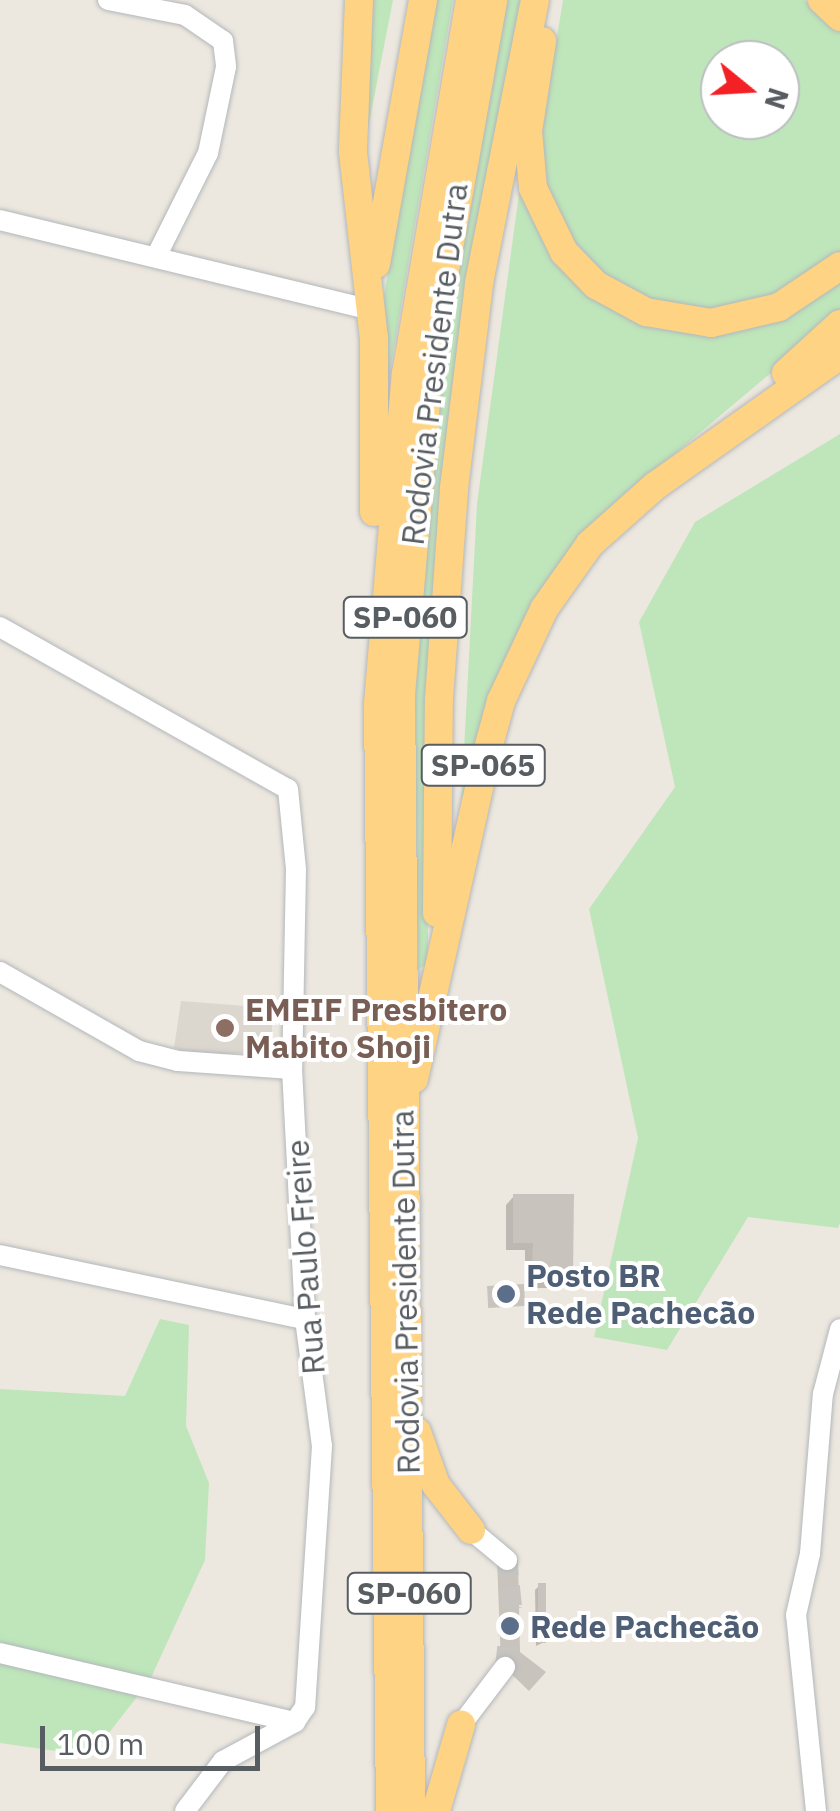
<!DOCTYPE html>
<meta charset="utf-8">
<style>
body{margin:0}
#map{position:relative;width:840px;height:1811px;overflow:hidden;background:#ede8df;font-family:"IBM Plex Sans",sans-serif}
div>[style]{position:absolute}
[style*='--x']{left:calc(var(--x)*1px);top:calc(var(--y)*1px);width:calc(var(--w)*1px);rotate:calc(var(--a)*1deg)}
.education>*{inset:0;background:#dcd7ce}
.green>*{inset:0;background:#bee6ba}
.shadow>*{inset:0;background:#0003}
.building>*{inset:0;background:#c8c3bd;transform-origin:0 0}
.minor-tunnel>*{height:20px;margin-top:-10px;transform-origin:0;background:repeating-linear-gradient(90deg,#c8c5c0 0 20px,transparent 0 30px)}
.roads{filter:drop-shadow(0 0 2px #b3b7bb) drop-shadow(0 0 2px #b3b7bb)}
.minor>*{height:20px;margin:-10px;padding:0 10px;transform-origin:10px;border-radius:10px;background:#fff}
.highway>*{height:28px;margin:-14px;padding:0 14px;transform-origin:14px;border-radius:14px;background:#ffd384}
.dots>*{width:28px;height:28px;translate:-50% -50%;box-sizing:border-box;border:5px solid #fff;border-radius:50%}
span{translate:-50% -50%;white-space:nowrap;text-align:center;line-height:1.15;-webkit-text-stroke:8px #fff;paint-order:stroke}
.shield-label span{padding:2px 8px;background:#fff;border:2px solid;border-radius:8px;-webkit-text-stroke-width:0}
.shield-label{font-size:30px;color:#585d62;font-weight:700}
.street-label{font-size:32px;color:#585d62}
.education-label{font-size:32px;color:#785e54;font-weight:700}
.left{translate:0 -50%;text-align:left}
.service-label{font-size:32px;color:#4e5e75;font-weight:700}
.north{position:absolute;left:700px;top:40px;width:100px;height:100px;box-sizing:border-box;background:#fff;border:2px solid #bcbec0;border-radius:50%;rotate:108deg;font-size:28px;font-weight:700;line-height:40px;text-align:center;color:#585d62}
.north::after{content:'';display:block;margin:auto;width:35px;height:45px;background:#f32025;clip-path:polygon(50% 0,100% 100%,50% 72%,0 100%)}
.scale{position:absolute;left:40px;top:1726px;width:220px;height:45px;box-sizing:border-box;border:5px solid #585d62;border-top:0;padding-left:12px;font-size:30px;line-height:35px;white-space:nowrap;color:#585d62;-webkit-text-stroke:8px #fff;paint-order:stroke}
</style>
<div id="map">
<div class="education">
<div style="clip-path:polygon(181px 1001px,271px 1008px,273px 1052px,195px 1055px,174px 1048px)"></div>
</div>
<div class="green">
<div style="clip-path:polygon(367px 0,393px 0,364px 149px)"></div>
<div style="clip-path:polygon(436px 0,453px 0,387px 389px,384px 295px)"></div>
<div style="clip-path:polygon(505px 0,523px 0,489px 170px,428px 872px,428px 964px,418px 969px,415px 662px,444px 347px)"></div>
<div style="clip-path:polygon(evenodd,563px 0,805px 0,819px 11px,840px 31px,840px 252px,786px 294px,719px 312px,672px 308px,621px 289px,582px 256px,547px 196px,540px 141px,563px 0,720px 60px,780px 60px,780px 120px,720px 120px,720px 60px)"></div>
<div style="clip-path:polygon(523px 164px,541px 226px,671px 325px,840px 275px,840px 315px,634px 488px,572px 549px,460px 827px,477px 504px)"></div>
<div style="clip-path:polygon(840px 434px,840px 1223px,838px 1228px,748px 1217px,667px 1350px,594px 1337px,638px 1138px,589px 909px,675px 787px,639px 622px,695px 522px)"></div>
<div style="clip-path:polygon(160px 1319px,189px 1325px,186px 1426px,209px 1483px,205px 1560px,150px 1680px,91px 1756px,0 1743px,0 1389px,125px 1396px)"></div>
</div>
<div class="shadow">
<div style="clip-path:polygon(514px 1196px,571px 1279px,562px 1288px,533px 1288px,533px 1276px,525px 1276px,525px 1250px,506px 1250px,506px 1205px)"></div>
<div style="clip-path:polygon(539px 1586px,544px 1642px,536px 1646px,535px 1590px)"></div>
</div>
<div class="building">
<div style="clip-path:polygon(513px 1194px,574px 1194px,573px 1280px,541px 1280px,540px 1268px,532px 1268px,533px 1243px,513px 1243px)"></div>
<div style="left:524px;top:1284px;width:22px;height:37px;rotate:87deg"></div>
<div style="clip-path:polygon(497px 1560px,518px 1560px,520px 1652px,546px 1672px,529px 1691px,501px 1664px)"></div>
<div style="left:538px;top:1583px;width:8px;height:60px"></div>
</div>
<div class="minor-tunnel">
<div style="--x:505;--y:1667;--w:61;--a:-83.5"></div>
<div style="--x:512;--y:1606;--w:46;--a:-96.2"></div>
</div>
<div class="roads">
<div class="minor">
<div style="--x:108;--y:0;--w:78;--a:11"></div>
<div style="--x:185;--y:15;--w:46;--a:34.4"></div>
<div style="--x:223;--y:41;--w:26;--a:83"></div>
<div style="--x:226;--y:67;--w:88;--a:101.8"></div>
<div style="--x:208;--y:153;--w:114;--a:116.6"></div>
<div style="--x:0;--y:220;--w:383;--a:13.6"></div>
<div style="--x:0;--y:627;--w:330;--a:29.4"></div>
<div style="--x:288;--y:789;--w:80;--a:84.3"></div>
<div style="--x:296;--y:869;--w:200;--a:91.1"></div>
<div style="--x:292;--y:1069;--w:250;--a:87"></div>
<div style="--x:305;--y:1319;--w:128;--a:82.4"></div>
<div style="--x:322;--y:1446;--w:262;--a:93.7"></div>
<div style="--x:305;--y:1707;--w:18;--a:124"></div>
<div style="--x:0;--y:972;--w:160;--a:29.6"></div>
<div style="--x:139;--y:1051;--w:40;--a:14.4"></div>
<div style="--x:178;--y:1061;--w:114;--a:4"></div>
<div style="--x:0;--y:1255;--w:312;--a:11.9"></div>
<div style="--x:471;--y:1530;--w:47;--a:39.8"></div>
<div style="--x:0;--y:1653;--w:303;--a:13.2"></div>
<div style="--x:461;--y:1725;--w:73;--a:-52.8"></div>
<div style="--x:185;--y:1811;--w:63;--a:-52.8"></div>
<div style="--x:223;--y:1761;--w:82;--a:-28.4"></div>
<div style="--x:816;--y:1811;--w:197;--a:-95.8"></div>
<div style="--x:796;--y:1615;--w:63;--a:-77.1"></div>
<div style="--x:810;--y:1554;--w:161;--a:-85.4"></div>
<div style="--x:823;--y:1394;--w:67;--a:-75.3"></div>
</div>
<div class="highway">
<div style="--x:359;--y:0;--w:152;--a:92.3"></div>
<div style="--x:353;--y:152;--w:188;--a:83.6"></div>
<div style="--x:374;--y:339;--w:173;--a:90"></div>
<div style="--x:822;--y:0;--w:25;--a:43"></div>
<div style="--x:542;--y:41;--w:91;--a:98.8"></div>
<div style="--x:528;--y:131;--w:57;--a:85"></div>
<div style="--x:533;--y:188;--w:71;--a:64.2"></div>
<div style="--x:564;--y:252;--w:46;--a:45.9"></div>
<div style="--x:596;--y:285;--w:57;--a:28.4"></div>
<div style="--x:646;--y:312;--w:66;--a:9.6"></div>
<div style="--x:711;--y:323;--w:70;--a:-13.2"></div>
<div style="--x:779;--y:307;--w:73;--a:-33.9"></div>
<div style="--x:376;--y:264;--w:268;--a:-79.9"></div>
<div style="--x:786;--y:373;--w:73;--a:-42.2"></div>
<div style="--x:437;--y:913;--w:214;--a:-89.5"></div>
<div style="--x:439;--y:699;--w:212;--a:-85.9"></div>
<div style="--x:454;--y:488;--w:207;--a:-83"></div>
<div style="--x:479;--y:283;--w:288;--a:-78.8"></div>
<div style="--x:414;--y:1079;--w:331;--a:-77.4"></div>
<div style="--x:486;--y:756;--w:57;--a:-74.7"></div>
<div style="--x:501;--y:701;--w:102;--a:-64.9"></div>
<div style="--x:544;--y:609;--w:80;--a:-54.7"></div>
<div style="--x:590;--y:544;--w:87;--a:-41.7"></div>
<div style="--x:655;--y:486;--w:227;--a:-35.3"></div>
<div style="--x:417;--y:1432;--w:56;--a:70.3"></div>
<div style="--x:436;--y:1485;--w:57;--a:52.1"></div>
<div style="--x:390;--y:1811;--w:1107;--a:-90.62"></div>
<div style="--x:378;--y:704;--w:331;--a:-85.2"></div>
<div style="--x:406;--y:374;--w:379;--a:-80.3"></div>
<div style="--x:411;--y:1811;--w:1117;--a:-90.51"></div>
<div style="--x:401;--y:694;--w:340;--a:-85.1"></div>
<div style="--x:430;--y:355;--w:361;--a:-79.9"></div>
<div style="--x:436;--y:1811;--w:90;--a:-73.8"></div>
</div>
</div>
<div class="dots">
<div style="left:225px;top:1028px;background:#8d6e63"></div>
<div style="left:506px;top:1294px;background:#5c6f8a"></div>
<div style="left:510px;top:1626px;background:#5c6f8a"></div>
</div>
<div class="shield-label">
<span style="left:405px;top:617px">SP-060</span>
<span style="left:483px;top:765px">SP-065</span>
<span style="left:409px;top:1593px">SP-060</span>
</div>
<div class="street-label">
<span style="left:434px;top:364px;rotate:-83deg">Rodovia Presidente Dutra</span>
<span style="left:305px;top:1257px;rotate:-94deg">Rua Paulo Freire</span>
<span style="left:405px;top:1292px;rotate:-91deg">Rodovia Presidente Dutra</span>
</div>
<div class="education-label">
<span class="left" style="left:245px;top:1028px">EMEIF Presbitero<br>Mabito Shoji</span>
</div>
<div class="service-label">
<span class="left" style="left:526px;top:1294px">Posto BR<br>Rede Pachecão</span>
<span class="left" style="left:530px;top:1626px">Rede Pachecão</span>
</div>
<div class="north">N</div>
<div class="scale">100 m</div>
</div>
